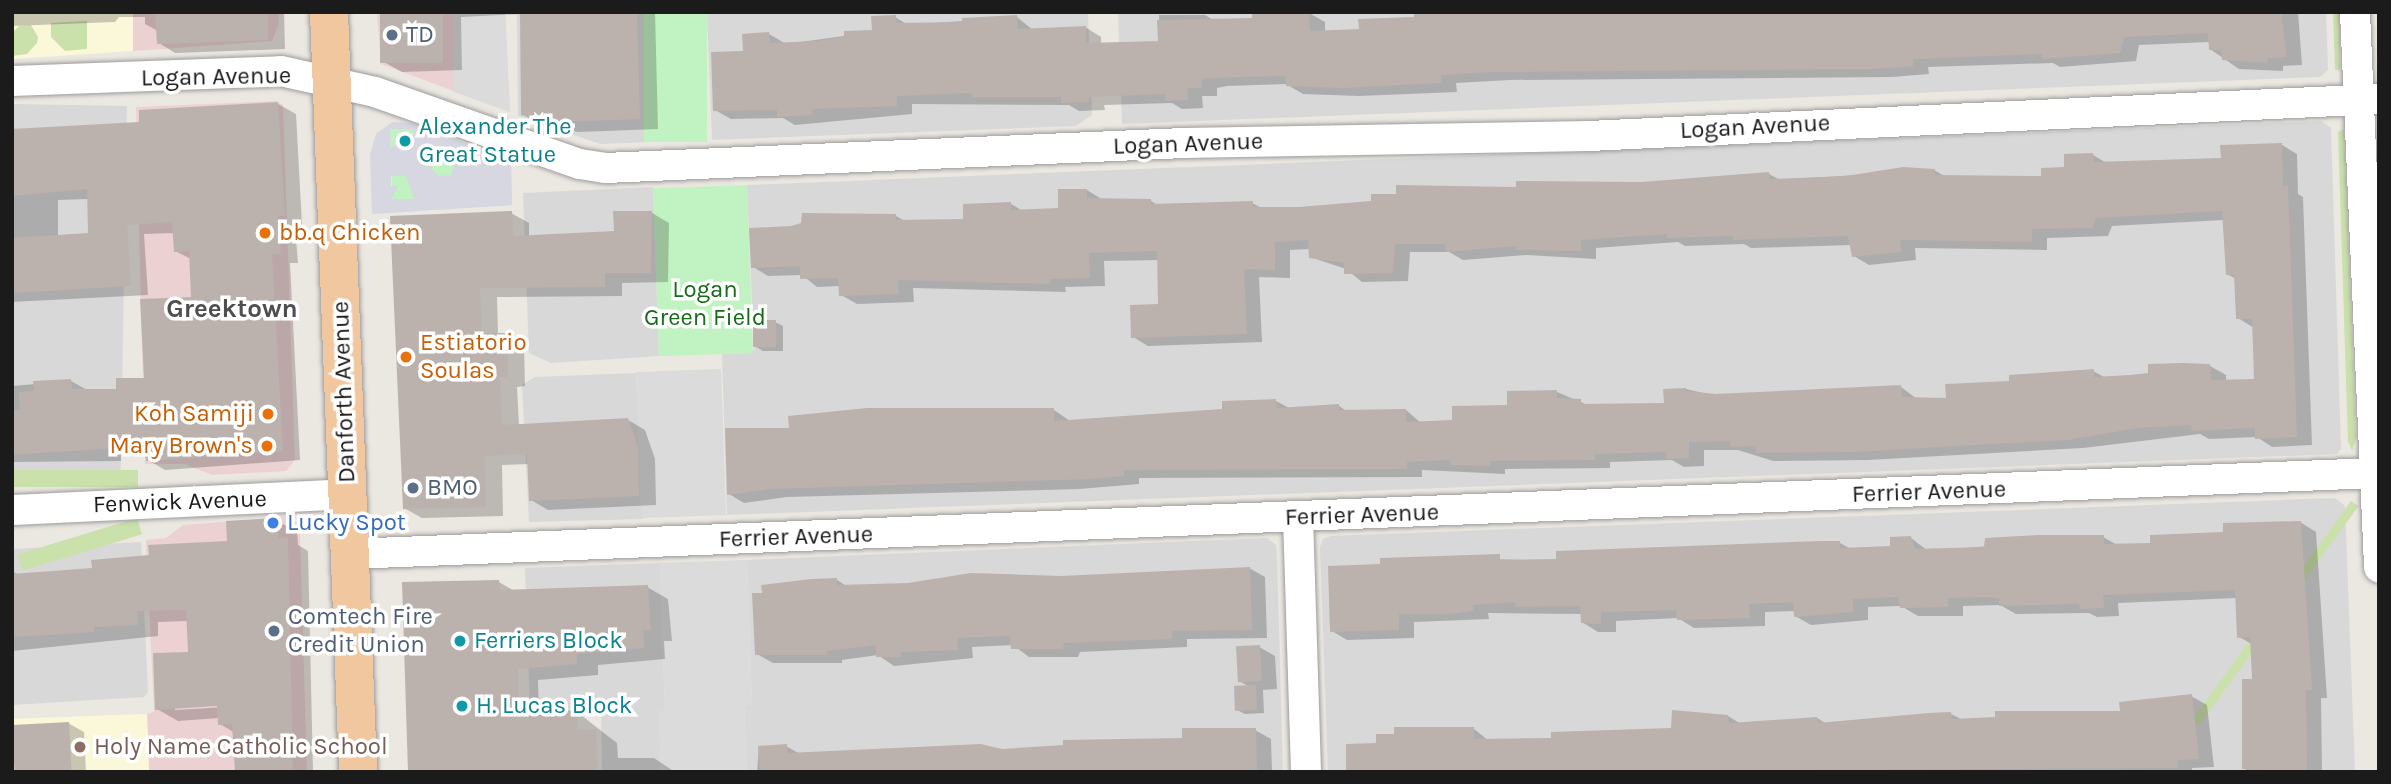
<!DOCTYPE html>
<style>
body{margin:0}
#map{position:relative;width:2391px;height:784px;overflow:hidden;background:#ebe7e1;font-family:Karla,sans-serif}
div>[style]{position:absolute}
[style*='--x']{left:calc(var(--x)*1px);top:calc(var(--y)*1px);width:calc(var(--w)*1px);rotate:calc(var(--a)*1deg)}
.residential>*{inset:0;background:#d9d8d8;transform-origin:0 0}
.commercial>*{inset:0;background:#ebd1d2}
.education>*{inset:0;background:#fbf8da;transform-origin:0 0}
.grass>*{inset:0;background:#cae1ab;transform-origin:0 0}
.park>*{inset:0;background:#c1f2c1;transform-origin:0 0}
.parking>*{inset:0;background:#dbdbdb;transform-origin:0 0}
.plaza>*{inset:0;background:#d6d7e1}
.shadow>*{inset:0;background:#0003}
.building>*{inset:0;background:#bbb2ae;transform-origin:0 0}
.roads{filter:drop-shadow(0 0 2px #9c9c9c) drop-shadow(0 0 2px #9c9c9c)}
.minor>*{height:30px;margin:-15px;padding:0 15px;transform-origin:15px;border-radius:15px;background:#fff}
.primary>*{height:38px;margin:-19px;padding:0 19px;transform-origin:19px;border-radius:19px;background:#f1c7a0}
.dots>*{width:19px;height:19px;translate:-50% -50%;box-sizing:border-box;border:4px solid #fff;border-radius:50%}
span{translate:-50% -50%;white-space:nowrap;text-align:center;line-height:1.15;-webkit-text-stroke:7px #fff;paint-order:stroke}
.service-label{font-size:24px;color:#4e5e75}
.left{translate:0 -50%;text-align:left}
.street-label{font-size:24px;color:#1b1b1b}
.culture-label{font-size:24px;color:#0d838f}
.food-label{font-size:24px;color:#c56008}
.right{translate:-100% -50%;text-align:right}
.park-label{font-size:24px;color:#166b16}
.shop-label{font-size:24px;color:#366cbe}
.education-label{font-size:24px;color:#785e54}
.neighbourhood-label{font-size:26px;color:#4e4e4e;font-weight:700}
.frame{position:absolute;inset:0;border:14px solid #1b1b1b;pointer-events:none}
</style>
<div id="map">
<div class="residential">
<div style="clip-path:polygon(517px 12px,644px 12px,649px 142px,600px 144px,518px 116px)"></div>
<div style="clip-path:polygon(707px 12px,1088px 12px,1092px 115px,1076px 126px,712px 140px)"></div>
<div style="clip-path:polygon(1118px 12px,2326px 12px,2328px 70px,2320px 77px,1122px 124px)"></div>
<div style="left:12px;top:104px;width:115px;height:368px;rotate:1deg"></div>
<div style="clip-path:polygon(2321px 121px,2331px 128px,2341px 449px,2337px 454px,727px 515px,722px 354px,752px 353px,754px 348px,747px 185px)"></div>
<div style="clip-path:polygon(653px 187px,659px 356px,551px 363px,529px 353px,523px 193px)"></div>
<div style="clip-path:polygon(636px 373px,643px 519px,529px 522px,522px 385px,535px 377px)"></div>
<div style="clip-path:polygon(2335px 498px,2345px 506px,2355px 772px,1328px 772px,1320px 547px,1323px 539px,1331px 536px)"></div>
<div style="clip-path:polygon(1267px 538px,1276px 545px,1277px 555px,1283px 772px,747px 772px,744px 705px,752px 704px,747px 560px)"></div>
<div style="clip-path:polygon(141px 542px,148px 692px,144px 697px,12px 705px,12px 549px)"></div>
<div style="clip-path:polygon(660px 563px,665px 711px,659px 711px,661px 772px,602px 772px,601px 708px,530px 711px,525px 568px)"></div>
</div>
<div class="commercial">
<div style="clip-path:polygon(133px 12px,278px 12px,279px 23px,272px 41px,133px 51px)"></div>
<div style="clip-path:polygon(377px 12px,505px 12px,510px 112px,381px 64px)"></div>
<div style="clip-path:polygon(277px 101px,283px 105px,295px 460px,286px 471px,212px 475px,185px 464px,145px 464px,136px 107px)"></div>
<div style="clip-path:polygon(289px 517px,297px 523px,300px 536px,307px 772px,149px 772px,147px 714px,154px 712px,146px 540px,166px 538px,183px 525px)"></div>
</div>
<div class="education">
<div style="clip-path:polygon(12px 12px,133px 12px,133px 51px,12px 59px)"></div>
<div style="left:147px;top:714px;width:58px;height:135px;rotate:88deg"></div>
</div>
<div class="grass">
<div style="clip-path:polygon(2333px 12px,2340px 12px,2340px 70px,2335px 70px)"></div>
<div style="clip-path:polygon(87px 21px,87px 49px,65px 51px,51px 37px,51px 23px)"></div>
<div style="clip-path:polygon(31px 25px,38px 37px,37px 43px,27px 54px,12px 56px,12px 33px,19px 26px)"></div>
<div style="clip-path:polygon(2344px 129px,2356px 438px,2352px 451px,2348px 441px,2338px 132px)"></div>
<div style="left:138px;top:470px;width:17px;height:126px;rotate:90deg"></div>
<div style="left:2351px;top:501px;width:9px;height:271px;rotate:36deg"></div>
<div style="left:137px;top:518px;width:17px;height:125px;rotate:73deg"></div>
</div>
<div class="park">
<div style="left:644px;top:12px;width:63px;height:130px"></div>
<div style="clip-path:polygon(390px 129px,414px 129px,511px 165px,512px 205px,393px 211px)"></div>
<div style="left:747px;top:185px;width:168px;height:94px;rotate:88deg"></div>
</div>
<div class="parking">
<div style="clip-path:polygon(453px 12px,505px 12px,510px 112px,454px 92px)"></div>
<div style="left:721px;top:369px;width:146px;height:85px;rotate:88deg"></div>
<div style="clip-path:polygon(747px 560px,752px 705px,744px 705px,747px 772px,661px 772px,659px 711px,665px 710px,660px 563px)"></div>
</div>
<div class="plaza">
<div style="clip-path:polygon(evenodd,392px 122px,412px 123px,511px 161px,512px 205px,372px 214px,370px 155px,376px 134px,392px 122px,390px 129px,413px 129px,414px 135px,391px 148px,390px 129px,392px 122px,439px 152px,447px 152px,456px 160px,451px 175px,439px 176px,432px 170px,433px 157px,439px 152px,392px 122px,391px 176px,406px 176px,414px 199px,392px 199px,398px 186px,391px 186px,391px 176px)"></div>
</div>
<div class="shadow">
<div style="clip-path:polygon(12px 12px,284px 12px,285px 49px,175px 53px,159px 43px,158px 31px,145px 24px,145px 17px,119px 17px,115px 22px,12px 26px)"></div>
<div style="clip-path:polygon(382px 12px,655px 12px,658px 129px,578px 132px,541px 125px,522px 114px,522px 14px,461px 17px,462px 70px,402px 72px,384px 62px)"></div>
<div style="clip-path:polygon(1416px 12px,2298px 12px,2302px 65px,2283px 66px,2283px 71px,2239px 69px,2210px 49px,2210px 42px,2139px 45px,2136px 61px,2060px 67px,2053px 63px,1928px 67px,1929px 74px,1892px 77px,1510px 80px,1456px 83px,1457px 92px,1359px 96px,1303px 94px,1286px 84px,1227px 86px,1217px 88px,1217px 96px,1202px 96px,1203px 108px,1182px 109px,1172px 103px,1104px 105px,1105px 110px,1079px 111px,1069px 105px,912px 104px,912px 114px,795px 125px,783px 118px,731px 119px,715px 110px,745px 52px,769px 34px,786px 44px,873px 32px,895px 17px,908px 25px,1017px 17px,1033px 30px,1085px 27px,1101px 37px,1101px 44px,1160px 43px,1159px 15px,1205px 15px,1215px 21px,1309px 13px,1325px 22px,1325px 33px,1361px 31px,1416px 19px)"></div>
<div style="clip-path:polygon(evenodd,278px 104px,296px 114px,302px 225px,295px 226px,298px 263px,290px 263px,300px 460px,165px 470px,148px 460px,147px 455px,121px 455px,121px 461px,12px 462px,12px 386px,71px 381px,89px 391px,118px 391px,146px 380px,193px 299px,191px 259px,175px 251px,174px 233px,144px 234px,148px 295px,12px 302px,12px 130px,141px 123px,278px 104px,89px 199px,90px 234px,58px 236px,58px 200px,89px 199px)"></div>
<div style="clip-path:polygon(2282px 145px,2297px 154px,2298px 194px,2303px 197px,2312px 445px,2272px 447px,2257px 437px,2209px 439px,2200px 434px,2083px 448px,1868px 460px,1773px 461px,1738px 450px,1704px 450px,1704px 466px,1684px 467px,1672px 460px,1610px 462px,1610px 468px,1505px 469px,1505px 474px,1422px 470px,1422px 477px,1139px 478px,1139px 484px,1079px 489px,787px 497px,744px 503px,729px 494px,790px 430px,1054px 410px,1070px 421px,1224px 411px,1276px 401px,1291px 409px,1339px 406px,1348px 412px,1406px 410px,1421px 423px,1454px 422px,1557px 392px,1590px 406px,1666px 405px,1686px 389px,1716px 396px,1901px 387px,1917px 399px,1947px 399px,2011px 383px,2093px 371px,2106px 378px,2210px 366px,2226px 375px,2226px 382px,2255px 380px,2254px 328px,2238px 318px,2236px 279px,2227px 274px,2224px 220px,2112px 226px,2108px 236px,2047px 238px,2047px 250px,1915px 248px,1916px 260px,1869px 265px,1854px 256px,1851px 245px,1751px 248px,1744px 244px,1685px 246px,1678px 242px,1596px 248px,1596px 259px,1527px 255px,1463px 260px,1449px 252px,1410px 252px,1408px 281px,1362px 282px,1346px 269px,1310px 257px,1310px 249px,1290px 250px,1290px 278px,1259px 277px,1262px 342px,1148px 346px,1133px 337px,1160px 306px,1159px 260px,1104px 261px,1105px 286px,1065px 287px,1066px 292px,913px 288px,914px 302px,857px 304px,841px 295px,840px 286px,817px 287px,802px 275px,768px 276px,753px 267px,791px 228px,896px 216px,905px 221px,965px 220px,1011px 204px,1023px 211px,1060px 210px,1087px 190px,1103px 200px,1151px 201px,1159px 206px,1252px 203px,1262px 208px,1299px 208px,1769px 174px,1780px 180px,1934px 170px,1946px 177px,2043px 177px,2093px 155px,2108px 164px,2222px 159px)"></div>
<div style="clip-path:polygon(511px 213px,529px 223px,529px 237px,615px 233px,652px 213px,669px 223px,668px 282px,622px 283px,622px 296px,497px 297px,498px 335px,524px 345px,525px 386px,517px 387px,519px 426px,628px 420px,645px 430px,655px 459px,656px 505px,548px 510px,531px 500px,529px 464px,502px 465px,503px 516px,422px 518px,404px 508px,392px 218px)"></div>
<div style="clip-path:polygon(775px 322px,783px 326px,783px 351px,763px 351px,756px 347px)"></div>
<div style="clip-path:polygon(evenodd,276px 520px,297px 532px,298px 545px,308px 551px,313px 772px,237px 772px,235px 733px,220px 724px,219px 718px,178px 721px,157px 709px,190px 653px,188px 621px,158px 622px,158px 636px,12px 651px,12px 571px,19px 575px,94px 570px,229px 542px,276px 520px,225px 704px,226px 707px,175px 710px,175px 707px,225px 704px)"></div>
<div style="clip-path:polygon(2300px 522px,2316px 532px,2327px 698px,2321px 698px,2322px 772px,2250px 772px,2243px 768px,2254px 681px,2252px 644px,2239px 637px,2237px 598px,2118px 603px,2119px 616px,2097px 617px,2089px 613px,2016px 614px,2000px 605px,1963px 606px,1963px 616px,1918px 616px,1901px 606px,1868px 607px,1868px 620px,1811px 625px,1795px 616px,1795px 611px,1765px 612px,1765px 626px,1694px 628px,1678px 618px,1616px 621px,1616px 632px,1598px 632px,1582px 622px,1582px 614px,1488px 613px,1489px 619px,1414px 622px,1414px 638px,1347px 640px,1332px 631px,1382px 566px,1417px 557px,1558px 561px,1840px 543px,1851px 549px,1892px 548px,1911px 538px,1928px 551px,2103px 537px,2119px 546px,2152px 544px)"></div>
<div style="clip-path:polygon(1249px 568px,1265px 577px,1267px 638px,1187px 639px,1187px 647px,1080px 652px,1078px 657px,1029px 657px,1013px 645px,972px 647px,973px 658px,894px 666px,878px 655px,842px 660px,842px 663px,773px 663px,757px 654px,837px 580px,848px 587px)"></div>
<div style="clip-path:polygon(499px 582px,516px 592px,647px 587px,668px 599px,672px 641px,664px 641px,665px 659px,598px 665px,598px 675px,538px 680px,539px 713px,577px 712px,617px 743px,618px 758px,654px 758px,675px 772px,410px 772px)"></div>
<div style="clip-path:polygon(1259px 647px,1275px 656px,1277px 689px,1263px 690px,1264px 713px,1245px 714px,1237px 710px,1250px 687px,1239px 681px)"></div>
<div style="clip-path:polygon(2191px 696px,2207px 705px,2214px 767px,2192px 768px,2192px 772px,1348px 772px,1378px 744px,1474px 729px,1489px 741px,1553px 740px,1672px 730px,1728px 716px,1741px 724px,1817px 718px,1827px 724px,1951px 714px,1963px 720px,2122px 712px)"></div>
<div style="clip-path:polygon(68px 723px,84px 732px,86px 772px,12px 772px)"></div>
<div style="clip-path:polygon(1255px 730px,1271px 739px,1272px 772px,757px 772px,759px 747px,786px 746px,800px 754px,1002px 750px,1184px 740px)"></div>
</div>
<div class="building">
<div style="clip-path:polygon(155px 12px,268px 12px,268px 40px,157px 44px)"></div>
<div style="left:380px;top:12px;width:63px;height:51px"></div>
<div style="clip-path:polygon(520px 12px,637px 12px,640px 119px,558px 122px,521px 115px)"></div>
<div style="clip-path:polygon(1252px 12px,1309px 12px,1310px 31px,1359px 29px,1358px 19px,1414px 17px,1414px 12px,2281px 12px,2287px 57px,2267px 58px,2268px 63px,2222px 60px,2221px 50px,2209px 50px,2208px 33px,2124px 37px,2120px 53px,2042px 59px,2042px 54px,1913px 59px,1913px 66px,1875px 69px,1493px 72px,1441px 75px,1441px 83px,1342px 88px,1286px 86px,1285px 76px,1210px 78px,1202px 79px,1202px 88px,1187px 88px,1188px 100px,1165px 101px,1165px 94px,1089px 97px,1089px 102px,1061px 103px,1061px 97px,972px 97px,971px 93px,897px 96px,897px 106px,812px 109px,812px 115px,777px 117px,777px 110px,713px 111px,711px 52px,743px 51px,742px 34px,769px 32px,770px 43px,817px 41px,844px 37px,844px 31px,872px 30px,871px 16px,896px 15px,896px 23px,962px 22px,962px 18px,1017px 15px,1018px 29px,1086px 26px,1086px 43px,1158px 41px,1157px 20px,1252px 18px)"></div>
<div style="clip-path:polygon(278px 102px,285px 216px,278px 216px,281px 254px,272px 254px,283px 451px,146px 461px,145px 446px,12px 455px,12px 410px,20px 410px,19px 392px,34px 391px,33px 381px,71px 379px,72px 389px,116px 389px,116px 378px,144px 378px,140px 299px,191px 297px,189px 251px,174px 252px,172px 222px,127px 225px,131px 286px,12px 293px,12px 238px,88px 233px,87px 189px,12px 196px,12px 129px,139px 122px,139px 110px)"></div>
<div style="clip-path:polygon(2282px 143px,2283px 186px,2288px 186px,2297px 437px,2255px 439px,2255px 428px,2192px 431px,2191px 425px,2138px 428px,2067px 440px,1851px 452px,1756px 453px,1755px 446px,1731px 447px,1730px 441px,1689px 442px,1689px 458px,1666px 459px,1666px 452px,1595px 454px,1595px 460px,1490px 461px,1490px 466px,1450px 465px,1450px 460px,1407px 462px,1407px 469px,1124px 470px,1124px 476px,1092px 479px,770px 489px,727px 495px,725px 428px,789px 428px,788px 416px,867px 408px,1054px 408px,1054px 421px,1222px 409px,1222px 401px,1276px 399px,1277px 408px,1339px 404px,1340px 410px,1406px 409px,1406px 422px,1452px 420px,1452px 406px,1507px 405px,1507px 391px,1557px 390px,1557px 398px,1581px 399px,1581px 404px,1664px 403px,1663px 389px,1686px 388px,1686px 391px,1716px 394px,1901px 385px,1902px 397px,1946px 398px,1945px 384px,2009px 381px,2009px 375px,2094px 369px,2094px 377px,2148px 374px,2148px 364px,2183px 363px,2210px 364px,2211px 380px,2254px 379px,2252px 319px,2236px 319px,2234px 275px,2226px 275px,2222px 211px,2096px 218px,2092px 228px,2032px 229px,2032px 242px,1900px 240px,1901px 252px,1852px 257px,1848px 236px,1733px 240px,1733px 236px,1667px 238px,1667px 234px,1581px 240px,1581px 251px,1516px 250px,1516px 246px,1446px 252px,1445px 244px,1395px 244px,1393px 273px,1344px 274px,1344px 263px,1309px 258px,1308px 240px,1275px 242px,1275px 270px,1244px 269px,1247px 334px,1131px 338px,1130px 305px,1158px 304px,1157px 251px,1089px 253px,1090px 278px,1050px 279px,1050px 284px,898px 280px,899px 294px,839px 296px,838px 278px,800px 279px,800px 266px,751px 268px,749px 228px,791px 226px,801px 223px,802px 213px,896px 214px,896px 220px,963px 219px,963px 204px,1011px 202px,1011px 210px,1058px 208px,1058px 189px,1087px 189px,1087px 198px,1151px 199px,1151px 204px,1253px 201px,1253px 207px,1299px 207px,1371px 201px,1371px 194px,1396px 194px,1396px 185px,1516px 187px,1516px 181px,1641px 182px,1769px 172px,1770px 179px,1846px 176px,1903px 167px,1935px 169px,1935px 175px,2041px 176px,2041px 168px,2064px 167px,2064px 154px,2093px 153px,2094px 162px,2221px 158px,2220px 145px)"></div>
<div style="clip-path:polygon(512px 211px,513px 236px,614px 231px,613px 211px,652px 211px,651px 273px,605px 273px,605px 287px,480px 288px,482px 333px,507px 333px,508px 377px,500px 377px,502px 425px,628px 418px,638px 448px,639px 496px,529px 501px,527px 454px,485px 456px,486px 507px,403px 509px,390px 216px)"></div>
<div style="left:776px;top:320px;width:27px;height:23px;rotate:90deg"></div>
<div style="clip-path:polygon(277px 518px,278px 538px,288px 537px,293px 772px,235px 772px,232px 724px,218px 725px,217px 706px,155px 710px,153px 653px,188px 652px,186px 610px,137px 611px,138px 625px,94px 627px,94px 632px,12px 637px,12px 574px,92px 568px,91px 560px,149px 555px,148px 545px,227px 541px,226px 521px)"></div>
<div style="clip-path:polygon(2301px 521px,2312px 690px,2306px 690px,2307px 772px,2242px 769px,2242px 679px,2252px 679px,2250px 637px,2237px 638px,2235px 590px,2103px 595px,2104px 608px,2080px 609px,2079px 604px,1999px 606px,1999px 599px,1992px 597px,1948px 598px,1948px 607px,1900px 608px,1898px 597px,1853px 599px,1853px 612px,1794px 617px,1793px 602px,1749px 604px,1750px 618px,1677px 620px,1676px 610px,1601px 612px,1601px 624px,1581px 623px,1580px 606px,1515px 607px,1515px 602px,1473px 605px,1473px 611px,1449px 614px,1399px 614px,1399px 630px,1330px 632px,1328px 566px,1380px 564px,1380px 558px,1500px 554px,1500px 560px,1556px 559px,1556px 551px,1820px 541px,1840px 541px,1840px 548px,1890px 546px,1890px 537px,1911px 536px,1915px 549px,1984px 547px,1985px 538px,2038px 535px,2104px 535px,2104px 544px,2150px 543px,2150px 535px,2223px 532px,2223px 523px)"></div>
<div style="clip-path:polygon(1250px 567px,1252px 630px,1172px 631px,1172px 639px,1064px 643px,1063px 649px,1011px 649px,1010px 636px,957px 638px,958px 650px,901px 652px,901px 657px,876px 657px,876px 645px,827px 651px,827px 655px,755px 655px,752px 593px,762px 593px,761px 585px,811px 579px,837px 578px,837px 585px,908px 583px,971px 573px,1061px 576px)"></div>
<div style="clip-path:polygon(499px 580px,500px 590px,648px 585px,651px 630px,643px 630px,644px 648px,577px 654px,577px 664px,518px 669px,519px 712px,577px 710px,578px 730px,596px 729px,598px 772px,408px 772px,402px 582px)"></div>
<div style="left:1260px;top:645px;width:36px;height:24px;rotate:87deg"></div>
<div style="left:1256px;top:685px;width:25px;height:22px;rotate:88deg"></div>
<div style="clip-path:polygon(2192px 694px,2199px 759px,2177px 760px,2178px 768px,1346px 772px,1346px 744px,1376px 743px,1376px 734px,1394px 734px,1394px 727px,1474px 727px,1474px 739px,1551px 738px,1551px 732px,1671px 728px,1672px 710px,1728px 715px,1729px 723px,1817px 717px,1818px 723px,1929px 713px,1951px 712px,1952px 719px,1995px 717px,1995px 711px,2120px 711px,2119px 702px)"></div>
<div style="left:69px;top:722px;width:50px;height:57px;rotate:87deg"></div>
<div style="clip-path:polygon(1182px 728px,1256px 728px,1257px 772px,760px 772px,758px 746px,787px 744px,787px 753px,981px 744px,1002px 749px,1063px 745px,1063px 740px,1182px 738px)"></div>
</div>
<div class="roads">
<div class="minor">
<div style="--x:2355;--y:12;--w:556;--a:87.52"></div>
<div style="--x:12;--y:81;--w:269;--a:-2.1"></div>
<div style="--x:281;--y:71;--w:96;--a:12.6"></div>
<div style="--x:375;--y:92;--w:217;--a:19.4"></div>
<div style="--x:580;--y:164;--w:25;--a:9"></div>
<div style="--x:605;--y:168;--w:580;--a:-2.47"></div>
<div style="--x:1184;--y:143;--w:405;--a:-1"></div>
<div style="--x:1589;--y:136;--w:791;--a:-2.68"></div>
<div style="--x:12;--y:510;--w:336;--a:-2.7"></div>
<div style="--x:1298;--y:517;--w:255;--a:88.2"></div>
<div style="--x:350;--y:554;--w:2026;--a:-2.29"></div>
</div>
<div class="primary">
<div style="--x:329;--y:12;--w:761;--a:87.81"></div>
</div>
</div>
<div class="dots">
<div style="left:392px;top:35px;background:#5c6f8a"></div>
<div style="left:405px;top:141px;background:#0f9aa8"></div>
<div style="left:265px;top:233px;background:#e8710a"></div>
<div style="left:406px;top:357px;background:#e8710a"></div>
<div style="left:268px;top:414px;background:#e8710a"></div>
<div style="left:267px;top:446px;background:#e8710a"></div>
<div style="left:413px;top:488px;background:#5c6f8a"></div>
<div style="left:273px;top:523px;background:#3f7fe0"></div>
<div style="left:274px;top:631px;background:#5c6f8a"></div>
<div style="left:460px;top:641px;background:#0f9aa8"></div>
<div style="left:462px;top:706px;background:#0f9aa8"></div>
<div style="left:80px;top:747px;background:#8d6e63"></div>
</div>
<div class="service-label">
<span class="left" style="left:406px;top:35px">TD</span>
<span class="left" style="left:427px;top:488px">BMO</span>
<span class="left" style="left:288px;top:631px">Comtech Fire<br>Credit Union</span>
</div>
<div class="street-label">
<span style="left:216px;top:77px;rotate:-1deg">Logan Avenue</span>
<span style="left:1755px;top:127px;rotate:-3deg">Logan Avenue</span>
<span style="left:1188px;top:144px;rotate:-2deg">Logan Avenue</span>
<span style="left:344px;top:392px;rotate:-92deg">Danforth Avenue</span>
<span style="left:1929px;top:492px;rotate:-2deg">Ferrier Avenue</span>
<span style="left:180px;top:502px;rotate:-2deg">Fenwick Avenue</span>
<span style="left:1362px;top:515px;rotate:-2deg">Ferrier Avenue</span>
<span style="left:796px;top:537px;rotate:-2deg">Ferrier Avenue</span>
</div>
<div class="culture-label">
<span class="left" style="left:419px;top:141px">Alexander The<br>Great Statue</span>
<span class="left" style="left:474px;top:641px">Ferriers Block</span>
<span class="left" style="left:476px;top:706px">H. Lucas Block</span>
</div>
<div class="food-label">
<span class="left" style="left:279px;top:233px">bb.q Chicken</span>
<span class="left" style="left:420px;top:357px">Estiatorio<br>Soulas</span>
<span class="right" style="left:254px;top:414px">Koh Samiji</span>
<span class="right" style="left:253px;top:446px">Mary Brown's</span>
</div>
<div class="park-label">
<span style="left:705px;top:304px">Logan<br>Green Field</span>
</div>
<div class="shop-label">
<span class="left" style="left:287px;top:523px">Lucky Spot</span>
</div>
<div class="education-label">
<span class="left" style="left:94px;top:747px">Holy Name Catholic School</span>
</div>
<div class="neighbourhood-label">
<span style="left:232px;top:309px">Greektown</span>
</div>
<div class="frame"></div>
</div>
